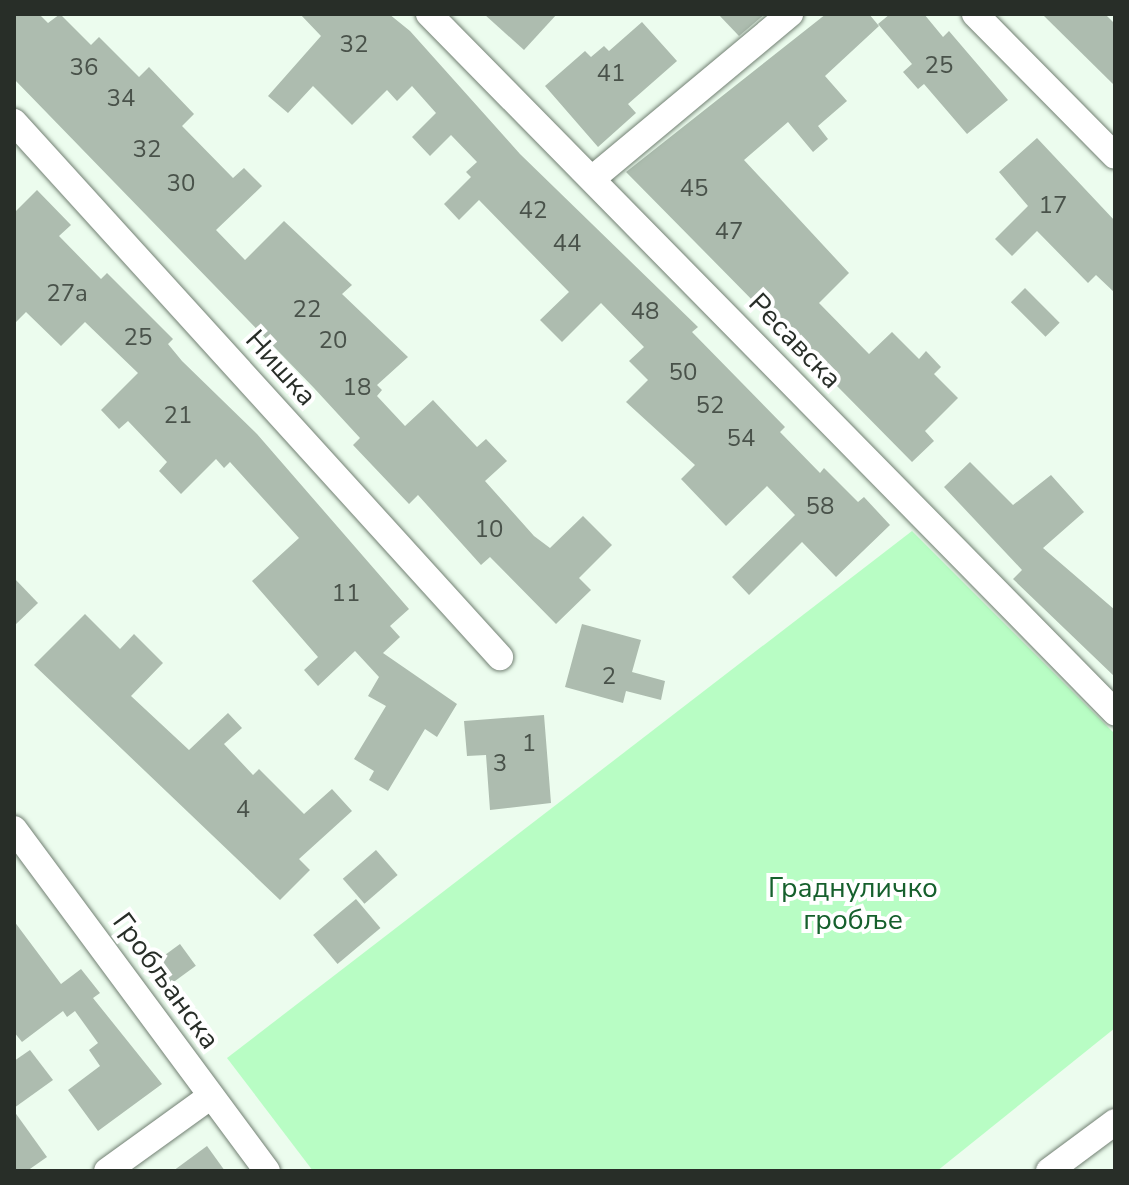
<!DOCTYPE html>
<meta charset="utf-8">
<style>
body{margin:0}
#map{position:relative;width:1129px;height:1185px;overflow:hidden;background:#ecfcee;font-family:"Nunito Sans",sans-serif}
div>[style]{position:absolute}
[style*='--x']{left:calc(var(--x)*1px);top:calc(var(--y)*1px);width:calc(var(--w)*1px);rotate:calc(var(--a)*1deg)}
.green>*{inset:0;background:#b8fdc4}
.building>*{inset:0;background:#adbcaf;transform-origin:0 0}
.roads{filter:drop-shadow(0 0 2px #728073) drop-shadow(0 0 2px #728073)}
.minor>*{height:26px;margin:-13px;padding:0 13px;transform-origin:13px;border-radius:13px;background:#fff}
span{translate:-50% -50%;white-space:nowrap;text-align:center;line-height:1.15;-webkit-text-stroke:8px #fff;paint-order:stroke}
.number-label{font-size:24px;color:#49524a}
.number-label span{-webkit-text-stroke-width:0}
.street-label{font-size:28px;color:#282e28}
.park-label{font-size:28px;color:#16602d}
.frame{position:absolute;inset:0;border:16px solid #282e28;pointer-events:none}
</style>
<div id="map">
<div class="green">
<div style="clip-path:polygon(912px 531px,1115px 734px,1115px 1028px,937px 1171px,313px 1171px,227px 1058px)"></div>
</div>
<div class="building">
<div style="clip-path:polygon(14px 14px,39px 14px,48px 23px,60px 14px,91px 45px,99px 37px,139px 77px,149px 67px,194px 114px,182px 126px,233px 178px,244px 168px,262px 186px,216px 230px,245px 260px,284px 221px,352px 285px,342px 294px,408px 357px,377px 385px,382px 390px,377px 396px,405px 426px,433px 400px,477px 447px,486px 439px,507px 461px,485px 481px,534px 536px,550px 548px,583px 516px,612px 545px,579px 578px,591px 590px,556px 624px,490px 557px,481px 565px,418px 495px,409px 504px,353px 445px,360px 438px,314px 388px,14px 79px)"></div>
<div style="clip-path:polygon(300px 14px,389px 14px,410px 31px,520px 154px,698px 327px,692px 332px,785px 427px,780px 432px,820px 473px,824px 468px,858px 502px,864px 497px,890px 525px,836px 577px,802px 542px,749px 595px,732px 577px,795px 515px,767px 486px,726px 526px,681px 479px,695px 465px,626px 402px,648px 380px,629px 361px,644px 347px,601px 303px,562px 342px,540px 320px,569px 292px,479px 200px,459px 220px,444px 204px,471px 177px,466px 172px,477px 162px,451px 135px,430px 156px,412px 137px,436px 113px,412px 86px,397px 101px,387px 90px,352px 125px,313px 86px,288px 113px,268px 96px,321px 36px)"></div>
<div style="clip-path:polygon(484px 14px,557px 14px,524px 50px)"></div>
<div style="clip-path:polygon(718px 14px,765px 14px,739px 36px)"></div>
<div style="clip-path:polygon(826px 14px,869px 14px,879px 26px,825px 76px,847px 101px,818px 126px,828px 139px,813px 152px,788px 122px,744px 160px,849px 273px,819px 303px,869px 354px,892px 332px,919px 359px,926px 351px,941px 367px,934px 374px,958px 398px,925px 431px,934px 441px,912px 462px,626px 172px)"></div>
<div style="clip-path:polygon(890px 14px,924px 14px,943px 37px,949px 31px,1008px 100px,967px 134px,924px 84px,918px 89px,903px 72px,912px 64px,878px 24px)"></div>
<div style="clip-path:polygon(1042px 14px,1105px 14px,1115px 24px,1115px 86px)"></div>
<div style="clip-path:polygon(642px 22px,677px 61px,628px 104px,636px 113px,598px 147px,545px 86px,585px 51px,591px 57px,604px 46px,609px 51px)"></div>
<div style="clip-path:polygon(1037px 138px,1115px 221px,1115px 293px,1096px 275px,1088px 283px,1037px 231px,1012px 256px,995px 239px,1028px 206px,999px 172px)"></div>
<div style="clip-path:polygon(37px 190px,71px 225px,59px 236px,101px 279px,107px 273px,173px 339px,168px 344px,182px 361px,257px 434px,409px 609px,390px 626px,400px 637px,383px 653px,457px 704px,437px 737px,425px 729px,388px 791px,369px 780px,374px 771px,354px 759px,386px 706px,368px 696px,379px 677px,355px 651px,318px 686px,304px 670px,318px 657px,252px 581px,299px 538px,230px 462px,224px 468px,216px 459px,181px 494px,159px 471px,167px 462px,128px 421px,119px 429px,101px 410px,138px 373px,85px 322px,61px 346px,26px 312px,14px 324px,14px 213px)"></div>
<div style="left:1025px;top:288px;width:49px;height:20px;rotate:45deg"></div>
<div style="clip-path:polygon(970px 462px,1013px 505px,1051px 475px,1084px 512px,1043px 548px,1115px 610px,1115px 677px,1013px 579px,1022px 570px,944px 487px)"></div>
<div style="clip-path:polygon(14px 578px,38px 603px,14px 626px)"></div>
<div style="clip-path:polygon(85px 614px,120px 649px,134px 634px,163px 663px,131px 696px,189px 750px,228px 713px,242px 728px,224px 744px,253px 775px,259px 769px,304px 814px,332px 789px,352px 811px,299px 859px,310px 870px,280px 900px,34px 665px)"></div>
<div style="clip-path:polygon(582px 624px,641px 640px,632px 672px,665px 681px,661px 700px,626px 691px,623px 703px,565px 687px)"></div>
<div style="clip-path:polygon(544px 715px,551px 803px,490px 810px,486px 755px,467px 756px,464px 721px)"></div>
<div style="left:376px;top:850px;width:33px;height:44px;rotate:49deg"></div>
<div style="left:356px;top:899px;width:38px;height:56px;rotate:50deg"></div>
<div style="clip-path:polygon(14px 921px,61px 984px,81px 969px,100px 993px,93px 998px,162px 1084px,98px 1131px,68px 1090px,100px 1066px,89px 1050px,98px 1043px,75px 1011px,67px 1017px,63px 1011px,22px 1042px,14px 1032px)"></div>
<div style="left:180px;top:944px;width:27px;height:33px;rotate:54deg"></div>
<div style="clip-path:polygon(30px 1050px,53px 1080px,14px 1108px,14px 1061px)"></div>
<div style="clip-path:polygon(14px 1111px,47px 1157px,27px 1171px,14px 1171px)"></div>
<div style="clip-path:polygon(207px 1146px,225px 1171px,173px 1171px)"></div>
</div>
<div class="roads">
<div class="minor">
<div style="--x:429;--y:14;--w:979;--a:45.5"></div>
<div style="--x:975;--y:14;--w:199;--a:45.4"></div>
<div style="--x:14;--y:122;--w:723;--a:47.75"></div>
<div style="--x:592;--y:179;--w:258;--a:-39.8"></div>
<div style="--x:14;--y:829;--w:425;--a:53.5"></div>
<div style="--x:107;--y:1171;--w:128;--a:-35.8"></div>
<div style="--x:1049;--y:1171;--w:82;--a:-36.6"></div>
</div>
</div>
<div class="number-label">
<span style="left:354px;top:45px">32</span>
<span style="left:939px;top:66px">25</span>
<span style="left:84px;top:68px">36</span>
<span style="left:611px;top:74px">41</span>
<span style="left:121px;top:99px">34</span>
<span style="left:147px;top:150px">32</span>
<span style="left:181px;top:184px">30</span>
<span style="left:694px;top:189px">45</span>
<span style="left:1053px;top:206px">17</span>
<span style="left:533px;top:211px">42</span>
<span style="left:729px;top:232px">47</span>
<span style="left:567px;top:244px">44</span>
<span style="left:67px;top:294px">27a</span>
<span style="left:307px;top:310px">22</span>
<span style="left:645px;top:312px">48</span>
<span style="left:138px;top:338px">25</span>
<span style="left:333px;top:341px">20</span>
<span style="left:683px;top:373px">50</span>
<span style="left:357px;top:388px">18</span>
<span style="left:710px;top:406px">52</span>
<span style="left:178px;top:416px">21</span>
<span style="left:741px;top:439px">54</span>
<span style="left:820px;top:507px">58</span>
<span style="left:489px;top:530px">10</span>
<span style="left:346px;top:594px">11</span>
<span style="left:609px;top:677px">2</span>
<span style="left:529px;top:744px">1</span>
<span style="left:500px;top:764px">3</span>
<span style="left:243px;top:810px">4</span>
</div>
<div class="street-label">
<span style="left:795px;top:341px;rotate:46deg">Ресавска</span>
<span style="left:281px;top:368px;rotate:48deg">Нишка</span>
<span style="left:166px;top:981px;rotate:54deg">Гробљанска</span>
</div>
<div class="park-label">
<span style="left:853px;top:904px">Граднуличко<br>гробље</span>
</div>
<div class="frame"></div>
</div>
